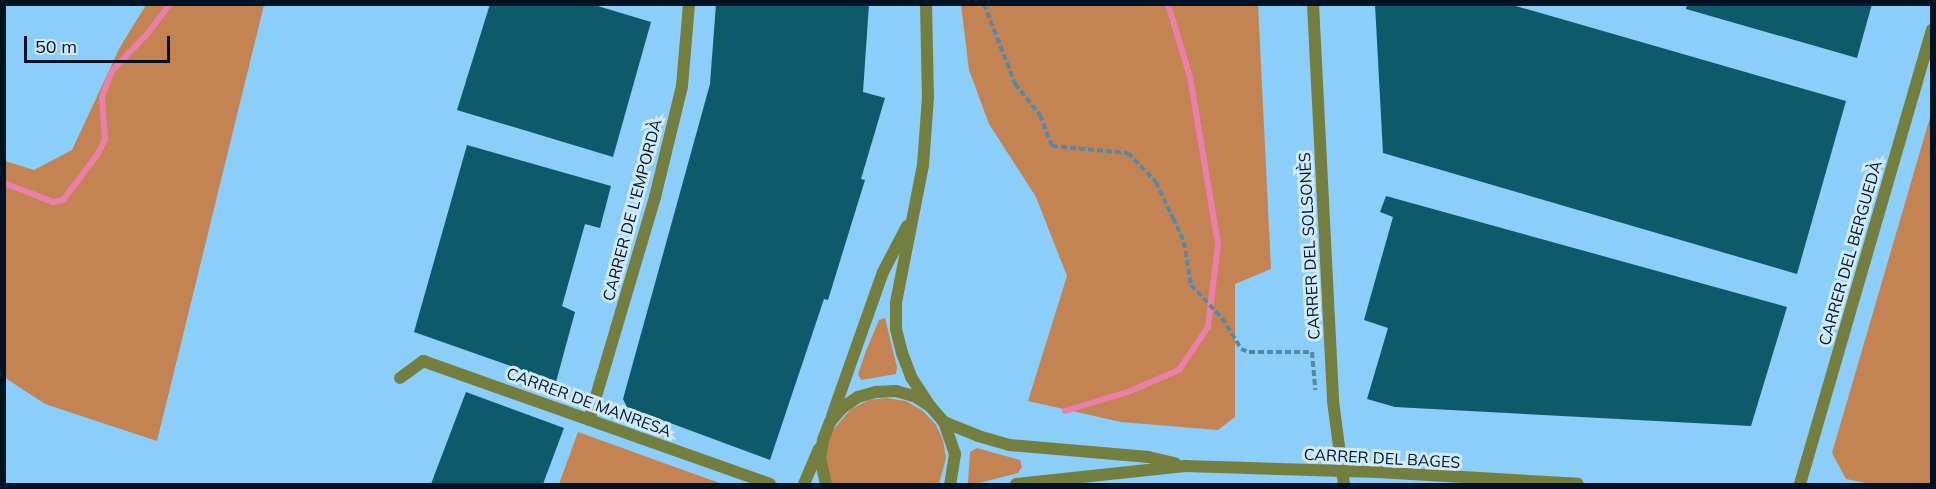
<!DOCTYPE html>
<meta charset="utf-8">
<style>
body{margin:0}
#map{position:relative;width:1936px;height:489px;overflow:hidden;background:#8acef9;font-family:Mulish,sans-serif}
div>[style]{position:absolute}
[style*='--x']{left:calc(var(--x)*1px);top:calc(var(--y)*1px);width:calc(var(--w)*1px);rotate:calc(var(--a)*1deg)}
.green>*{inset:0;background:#c48353}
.stream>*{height:6px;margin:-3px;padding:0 3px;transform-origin:3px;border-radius:3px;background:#ea80a9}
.building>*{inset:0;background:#0d5a6a}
.path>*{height:4px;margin-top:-2px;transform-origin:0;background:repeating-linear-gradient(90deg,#5688a8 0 6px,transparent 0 9px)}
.minor>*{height:12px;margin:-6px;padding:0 6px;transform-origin:6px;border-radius:6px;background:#747e3e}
span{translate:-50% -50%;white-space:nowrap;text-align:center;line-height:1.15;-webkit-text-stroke:6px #cfeafb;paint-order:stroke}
.street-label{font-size:16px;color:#001322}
.frame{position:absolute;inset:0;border:6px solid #001322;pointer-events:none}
.scale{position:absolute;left:24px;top:36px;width:146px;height:27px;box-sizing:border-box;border:3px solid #001322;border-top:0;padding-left:8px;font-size:18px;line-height:21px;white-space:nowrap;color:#001322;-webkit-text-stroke:4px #cfeafb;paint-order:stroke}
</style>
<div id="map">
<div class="green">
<div style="clip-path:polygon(146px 5px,264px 5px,157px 441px,45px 404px,4px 377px,5px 161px,34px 170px,72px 150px,120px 47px)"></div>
<div style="clip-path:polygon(961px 5px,1258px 5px,1271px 269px,1235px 284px,1235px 417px,1218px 430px,1121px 422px,1028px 401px,1067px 276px,1036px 197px,989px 124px,969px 70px)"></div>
<div style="clip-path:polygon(1931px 114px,1931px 484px,1871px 484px,1846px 479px,1832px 453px)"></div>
<div style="clip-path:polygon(885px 318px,897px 367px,896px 374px,861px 380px,858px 374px,866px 351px,879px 320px)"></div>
<div style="clip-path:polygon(886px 398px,906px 401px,923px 411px,936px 425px,943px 440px,946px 458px,939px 484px,832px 484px,826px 466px,826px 451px,832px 431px,851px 409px,869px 400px)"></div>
<div style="clip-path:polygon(578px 432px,722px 484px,559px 484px)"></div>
<div style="clip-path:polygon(977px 448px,1020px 460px,1022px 467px,1018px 473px,975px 484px,968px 483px,970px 452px)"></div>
</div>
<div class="stream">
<div style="--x:4;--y:183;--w:53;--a:21.2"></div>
<div style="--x:53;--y:202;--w:10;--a:-11"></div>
<div style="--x:63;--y:200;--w:56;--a:-52.9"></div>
<div style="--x:97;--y:155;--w:18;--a:-63"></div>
<div style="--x:105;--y:139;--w:42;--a:-94.1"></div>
<div style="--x:102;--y:97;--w:28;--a:-69"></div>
<div style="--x:112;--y:71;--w:52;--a:-46.5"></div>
<div style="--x:148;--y:33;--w:36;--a:-53"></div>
<div style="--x:1065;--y:411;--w:66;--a:-16.8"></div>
<div style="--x:1128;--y:392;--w:56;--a:-23.3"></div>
<div style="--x:1179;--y:370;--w:52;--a:-56"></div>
<div style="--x:1208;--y:327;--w:84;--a:-83.1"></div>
<div style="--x:1218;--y:244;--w:169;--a:-99.5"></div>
<div style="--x:1190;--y:77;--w:76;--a:-106.8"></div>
</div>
<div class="building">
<div style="clip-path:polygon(490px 4px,591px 4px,651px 22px,613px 157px,457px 110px)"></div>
<div style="clip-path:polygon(716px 4px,869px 4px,863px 92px,885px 98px,861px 179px,865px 180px,828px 300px,824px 299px,770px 460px,627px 407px,623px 399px,710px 84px)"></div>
<div style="clip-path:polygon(1375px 4px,1509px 4px,1846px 101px,1797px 274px,1383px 153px)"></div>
<div style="clip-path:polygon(1687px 4px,1872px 4px,1857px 58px,1686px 9px)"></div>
<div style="clip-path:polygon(467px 145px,611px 186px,600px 228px,585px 224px,562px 306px,575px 312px,556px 382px,414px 332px)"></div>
<div style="clip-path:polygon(1386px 196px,1787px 307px,1751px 426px,1395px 407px,1367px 399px,1388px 328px,1364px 320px,1393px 217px,1380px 212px)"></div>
<div style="clip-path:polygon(466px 392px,564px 428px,543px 484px,431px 484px)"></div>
</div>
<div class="path">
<div style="--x:984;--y:4;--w:86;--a:68.8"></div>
<div style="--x:1015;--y:84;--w:40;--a:51"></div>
<div style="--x:1040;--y:115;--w:33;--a:69"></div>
<div style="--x:1052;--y:146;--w:76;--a:5.3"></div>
<div style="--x:1128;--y:153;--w:40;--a:46"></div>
<div style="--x:1156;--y:182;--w:40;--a:65"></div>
<div style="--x:1173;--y:218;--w:26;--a:65"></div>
<div style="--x:1184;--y:242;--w:44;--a:80.8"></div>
<div style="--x:1191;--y:285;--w:45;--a:46.8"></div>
<div style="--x:1222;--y:318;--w:36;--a:58"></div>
<div style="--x:1241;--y:349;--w:9;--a:21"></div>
<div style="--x:1249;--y:352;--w:63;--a:0"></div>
<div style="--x:1312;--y:352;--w:38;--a:85"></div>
</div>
<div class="minor">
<div style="--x:926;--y:4;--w:93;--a:88.8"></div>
<div style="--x:928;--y:97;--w:68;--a:94.2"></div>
<div style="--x:923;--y:165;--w:141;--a:101.1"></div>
<div style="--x:896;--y:303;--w:26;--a:90"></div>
<div style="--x:896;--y:329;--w:25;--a:76"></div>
<div style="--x:902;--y:353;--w:26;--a:69"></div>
<div style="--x:911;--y:377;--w:35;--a:57"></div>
<div style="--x:1313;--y:4;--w:398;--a:87.1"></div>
<div style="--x:1333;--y:401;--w:84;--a:82.5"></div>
<div style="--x:400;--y:378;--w:29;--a:-36"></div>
<div style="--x:423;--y:361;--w:368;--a:19.5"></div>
<div style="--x:832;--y:416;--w:153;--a:-70.5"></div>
<div style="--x:883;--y:272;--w:52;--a:-62.4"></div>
<div style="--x:589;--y:420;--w:233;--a:-73.5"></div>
<div style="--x:655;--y:197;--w:114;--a:-76.3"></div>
<div style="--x:682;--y:86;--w:82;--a:-85.1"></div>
<div style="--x:944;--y:422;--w:37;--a:22"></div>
<div style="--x:978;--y:436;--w:32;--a:16"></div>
<div style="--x:1009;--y:445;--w:140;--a:4.9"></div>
<div style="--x:1148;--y:457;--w:28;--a:13"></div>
<div style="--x:804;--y:484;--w:38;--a:-67"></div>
<div style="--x:826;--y:484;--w:26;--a:-103"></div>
<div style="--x:820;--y:459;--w:19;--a:-81"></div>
<div style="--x:823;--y:440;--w:19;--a:-69"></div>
<div style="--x:830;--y:422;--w:18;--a:-49"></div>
<div style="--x:842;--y:408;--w:19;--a:-35"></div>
<div style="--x:858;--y:397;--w:19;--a:-16"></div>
<div style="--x:876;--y:392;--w:20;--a:-3"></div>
<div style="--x:896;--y:391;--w:19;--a:16"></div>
<div style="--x:914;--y:396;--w:19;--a:32"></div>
<div style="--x:930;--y:406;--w:21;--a:49"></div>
<div style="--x:944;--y:422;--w:34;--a:71"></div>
<div style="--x:955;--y:454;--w:30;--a:99"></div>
<div style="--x:1016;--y:484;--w:170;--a:-6.1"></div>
<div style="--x:1185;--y:466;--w:193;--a:1.8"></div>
<div style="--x:1378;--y:472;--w:200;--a:3.4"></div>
<div style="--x:1800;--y:484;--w:473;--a:-73.8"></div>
</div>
<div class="street-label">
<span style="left:632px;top:210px;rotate:-75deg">CARRER DE L'EMPORDÀ</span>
<span style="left:1309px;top:246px;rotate:-93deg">CARRER DEL SOLSONÈS</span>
<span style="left:1850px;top:253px;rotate:-74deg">CARRER DEL BERGUEDÀ</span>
<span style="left:589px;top:402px;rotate:20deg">CARRER DE MANRESA</span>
<span style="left:1382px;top:458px;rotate:3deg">CARRER DEL BAGES</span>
</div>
<div class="frame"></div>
<div class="scale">50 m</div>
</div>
